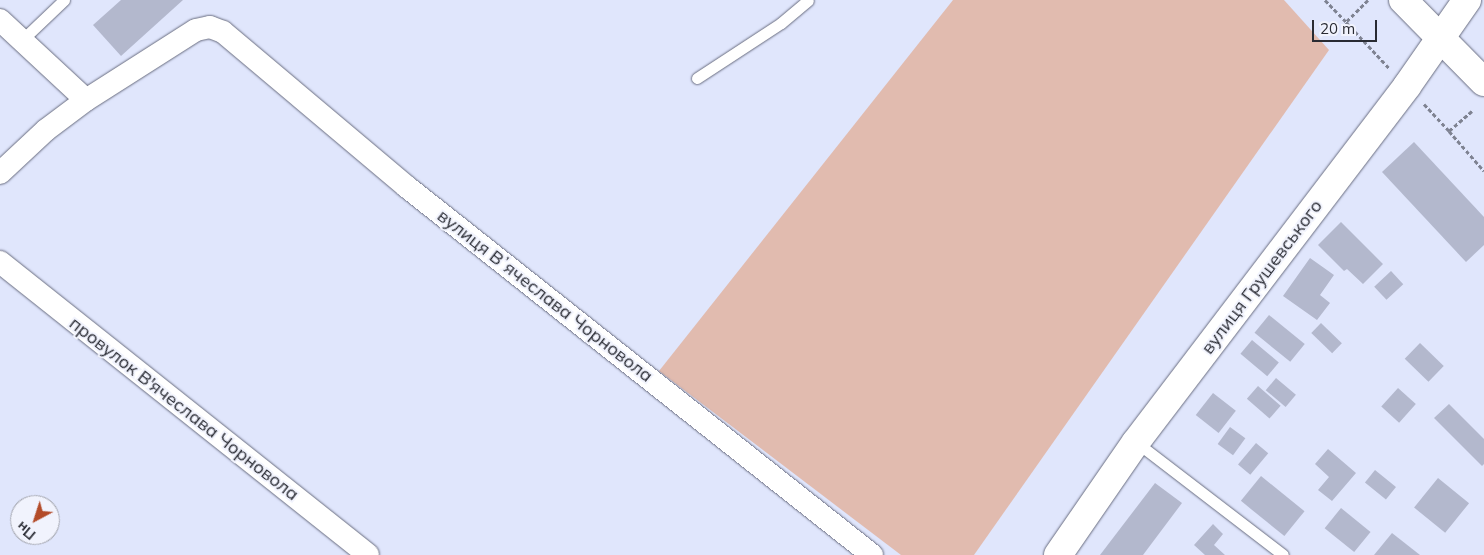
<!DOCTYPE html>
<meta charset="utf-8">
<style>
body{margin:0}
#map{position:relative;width:1484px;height:555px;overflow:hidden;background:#e0e6fc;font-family:Mulish,sans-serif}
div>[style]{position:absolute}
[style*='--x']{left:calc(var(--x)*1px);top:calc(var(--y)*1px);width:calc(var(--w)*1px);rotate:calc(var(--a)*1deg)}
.green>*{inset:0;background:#e1bbaf}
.building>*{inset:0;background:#b3b8cd;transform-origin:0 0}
.path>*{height:3px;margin-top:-1.5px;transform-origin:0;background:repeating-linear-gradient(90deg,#7e8291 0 4px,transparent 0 6.5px)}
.roads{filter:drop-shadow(0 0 1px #696d80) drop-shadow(0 0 1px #696d80)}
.service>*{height:11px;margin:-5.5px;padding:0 5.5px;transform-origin:5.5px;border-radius:5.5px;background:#fff}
.minor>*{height:22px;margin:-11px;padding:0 11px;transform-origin:11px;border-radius:11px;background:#fff}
.tertiary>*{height:28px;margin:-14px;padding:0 14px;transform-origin:14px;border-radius:14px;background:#fff}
.trunk>*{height:28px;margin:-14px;padding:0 14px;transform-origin:14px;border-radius:14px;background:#fff}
span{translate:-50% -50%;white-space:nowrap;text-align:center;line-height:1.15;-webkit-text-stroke:4px #f1f3fd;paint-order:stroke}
.street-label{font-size:18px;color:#292b33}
.north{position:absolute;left:10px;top:495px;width:50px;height:50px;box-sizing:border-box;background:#f1f3fd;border:1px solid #a1a3ac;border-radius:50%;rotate:220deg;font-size:14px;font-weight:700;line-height:20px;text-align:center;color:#292b33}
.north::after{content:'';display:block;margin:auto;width:18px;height:22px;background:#b34b29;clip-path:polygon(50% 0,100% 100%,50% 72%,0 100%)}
.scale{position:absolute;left:1312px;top:20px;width:65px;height:22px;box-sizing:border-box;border:2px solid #292b33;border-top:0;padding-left:6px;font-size:15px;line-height:18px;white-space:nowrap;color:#292b33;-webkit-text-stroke:4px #f1f3fd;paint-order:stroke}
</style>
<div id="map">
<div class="green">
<div style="clip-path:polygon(953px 0,1284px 0,1329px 50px,974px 555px,901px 555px,659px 371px)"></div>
</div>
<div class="building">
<div style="clip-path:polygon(121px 0,183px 0,121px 56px,93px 25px)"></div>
<div style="clip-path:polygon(1414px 142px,1484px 217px,1484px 245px,1466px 262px,1382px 172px)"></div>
<div style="clip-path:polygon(1341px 222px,1383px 264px,1363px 284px,1347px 269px,1344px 271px,1318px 245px)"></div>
<div style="clip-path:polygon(1310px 258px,1334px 275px,1320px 295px,1330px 303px,1317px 320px,1283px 296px)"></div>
<div style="left:1391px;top:271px;width:18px;height:23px;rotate:47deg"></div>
<div style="left:1269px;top:315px;width:46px;height:23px;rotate:39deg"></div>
<div style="left:1321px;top:323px;width:29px;height:14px;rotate:44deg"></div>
<div style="left:1252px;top:340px;width:35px;height:18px;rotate:40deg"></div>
<div style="left:1420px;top:343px;width:33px;height:22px;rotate:44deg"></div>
<div style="left:1276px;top:378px;width:26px;height:16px;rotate:40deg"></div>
<div style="left:1258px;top:386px;width:30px;height:17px;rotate:41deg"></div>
<div style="left:1398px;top:388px;width:24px;height:25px;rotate:42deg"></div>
<div style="left:1213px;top:393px;width:29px;height:28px;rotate:38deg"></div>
<div style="clip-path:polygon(1449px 404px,1484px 439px,1484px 464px,1482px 466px,1434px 418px)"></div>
<div style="left:1230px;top:427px;width:19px;height:21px;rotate:36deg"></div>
<div style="left:1256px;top:443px;width:16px;height:28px;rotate:40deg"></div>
<div style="clip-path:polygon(1328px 449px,1356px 473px,1332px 501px,1318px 490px,1329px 477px,1315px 464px)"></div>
<div style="left:1375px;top:470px;width:27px;height:16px;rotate:39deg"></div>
<div style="left:1261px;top:476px;width:56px;height:32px;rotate:39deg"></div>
<div style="left:1438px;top:478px;width:40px;height:38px;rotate:39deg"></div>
<div style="clip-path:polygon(1155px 483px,1182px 503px,1143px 555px,1100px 555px)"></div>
<div style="left:1341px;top:508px;width:38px;height:26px;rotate:39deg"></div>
<div style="clip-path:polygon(1213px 524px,1223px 534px,1214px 545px,1225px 555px,1205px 555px,1194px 545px)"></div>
<div style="clip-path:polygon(1392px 533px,1420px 555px,1374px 555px)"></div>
</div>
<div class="path">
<div style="--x:1325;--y:0;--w:30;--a:46"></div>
<div style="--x:1368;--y:0;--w:31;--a:135"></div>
<div style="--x:1346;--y:22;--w:64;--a:46.9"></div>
<div style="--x:1424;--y:104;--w:37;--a:47"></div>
<div style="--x:1472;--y:111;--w:30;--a:139"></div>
<div style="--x:1449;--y:131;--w:53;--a:48.8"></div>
</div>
<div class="roads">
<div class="service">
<div style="--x:22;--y:40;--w:58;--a:-43.6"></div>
<div style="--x:697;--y:78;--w:100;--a:-33.2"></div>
<div style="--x:781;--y:23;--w:35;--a:-40"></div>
<div style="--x:1136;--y:442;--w:185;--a:37.5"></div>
</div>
<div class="minor">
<div style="--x:0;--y:20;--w:117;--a:42.9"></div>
<div style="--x:86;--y:100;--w:130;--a:-32.5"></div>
<div style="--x:196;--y:30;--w:14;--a:-12"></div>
<div style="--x:210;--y:27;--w:14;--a:21"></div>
<div style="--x:223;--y:32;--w:241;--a:40.1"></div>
<div style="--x:407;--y:187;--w:593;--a:38.36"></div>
<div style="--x:0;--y:173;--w:63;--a:-43.1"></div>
<div style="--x:46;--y:130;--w:50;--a:-36.9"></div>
<div style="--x:0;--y:262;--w:470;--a:38.5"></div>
</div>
<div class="tertiary">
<div style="--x:1058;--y:555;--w:137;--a:-55.4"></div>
<div style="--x:1136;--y:442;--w:447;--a:-52.7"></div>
<div style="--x:1407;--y:86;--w:105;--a:-55.1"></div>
</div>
<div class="trunk">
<div style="--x:1403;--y:0;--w:115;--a:45.4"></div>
</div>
</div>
<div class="street-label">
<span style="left:1262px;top:277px;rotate:-53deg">вулиця Грушевського</span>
<span style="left:545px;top:296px;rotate:38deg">вулиця Вʼячеслава Чорновола</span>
<span style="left:184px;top:409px;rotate:38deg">провулок В'ячеслава Чорновола</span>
</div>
<div class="north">Пн</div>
<div class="scale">20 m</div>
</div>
